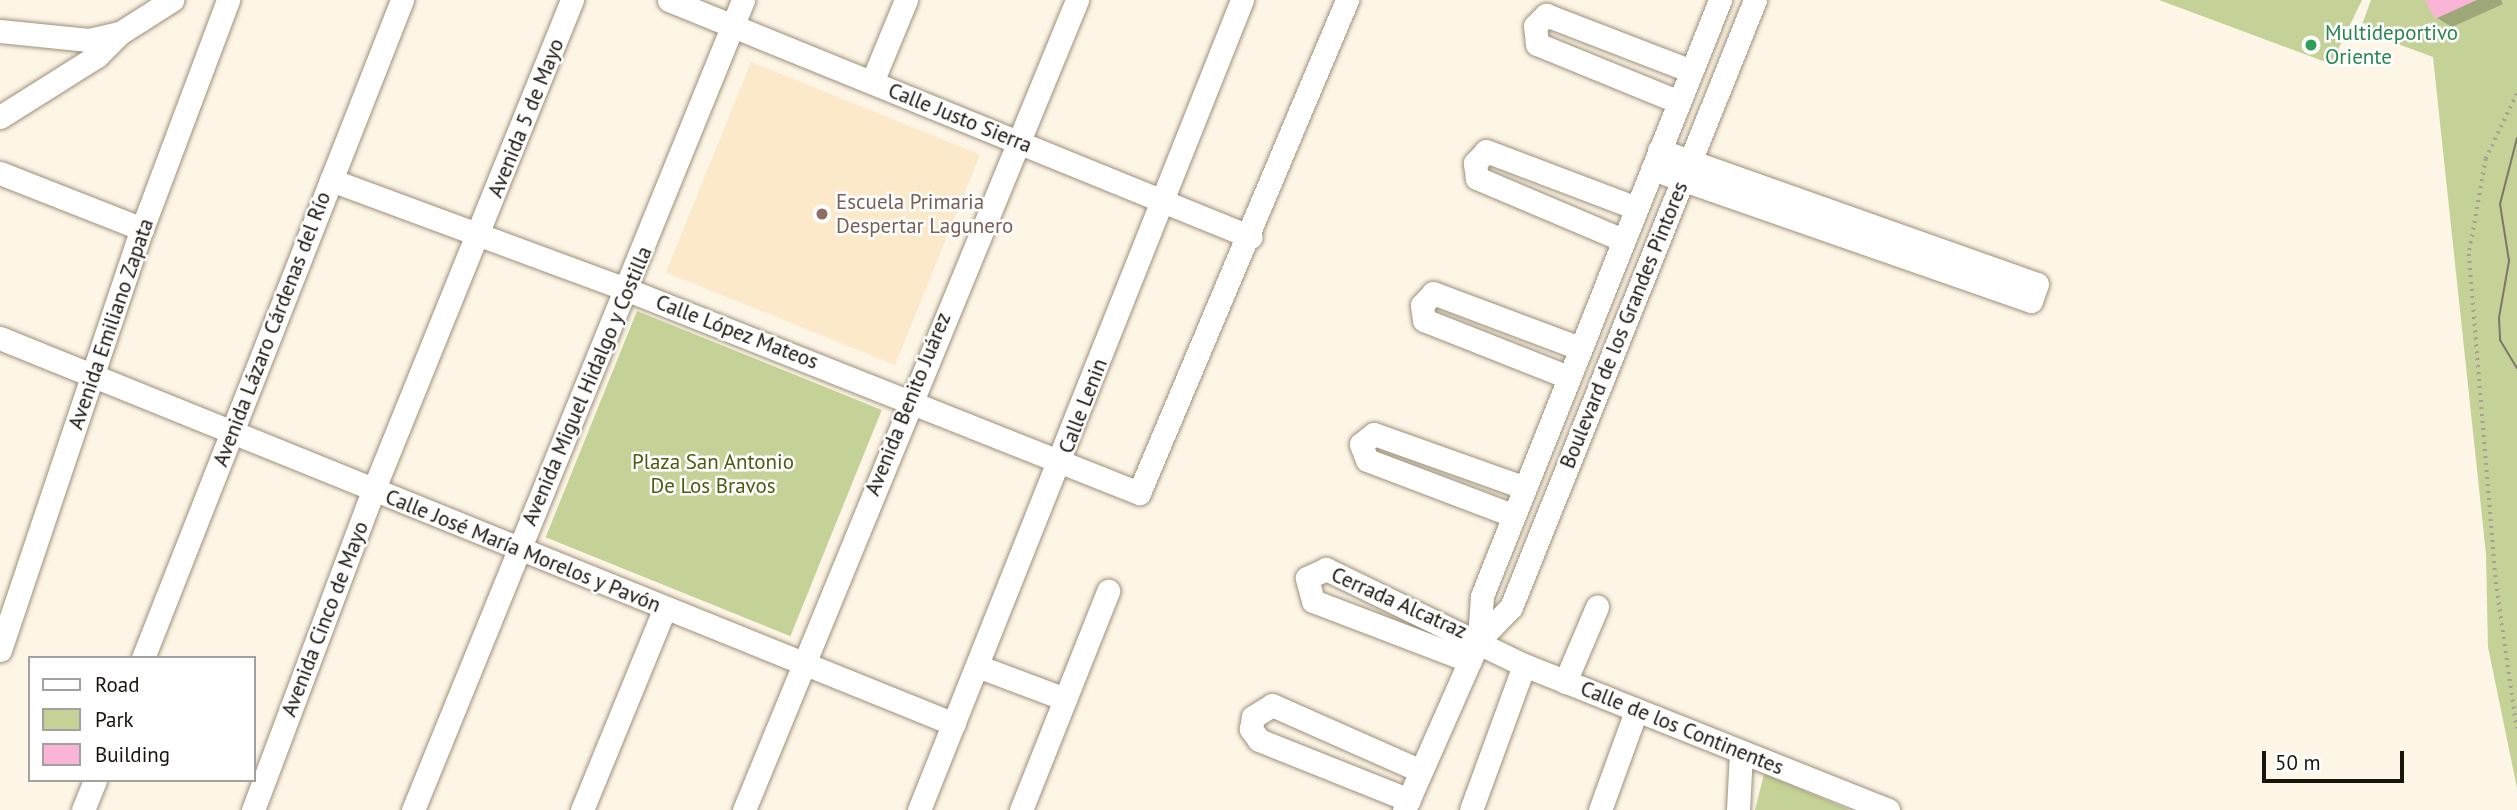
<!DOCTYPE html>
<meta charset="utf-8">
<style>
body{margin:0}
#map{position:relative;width:2517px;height:810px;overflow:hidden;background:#fdf5e6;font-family:"PT Sans",sans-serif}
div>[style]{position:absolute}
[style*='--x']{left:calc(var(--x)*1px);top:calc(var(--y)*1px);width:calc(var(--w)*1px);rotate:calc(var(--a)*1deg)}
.built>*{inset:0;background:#fbe9ca;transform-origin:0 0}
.green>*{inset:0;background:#c4d297;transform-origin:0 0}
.shadow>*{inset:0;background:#0003}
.building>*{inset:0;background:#f9b4d6}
.path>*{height:3.5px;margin-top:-1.75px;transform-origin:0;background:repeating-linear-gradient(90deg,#a69f93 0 2px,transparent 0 7px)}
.roads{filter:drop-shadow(0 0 2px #9d907a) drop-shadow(0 0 2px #9d907a)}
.minor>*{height:23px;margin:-11.5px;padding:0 11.5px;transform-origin:11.5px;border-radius:11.5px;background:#fff}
.tram>*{height:2px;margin:-1px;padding:0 1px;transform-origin:1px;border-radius:1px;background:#7c766b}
.dots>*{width:19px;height:19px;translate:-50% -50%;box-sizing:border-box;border:4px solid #fff;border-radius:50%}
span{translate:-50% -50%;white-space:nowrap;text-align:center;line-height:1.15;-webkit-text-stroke:5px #fff;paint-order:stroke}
.leisure-label{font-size:21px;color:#27864d}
.left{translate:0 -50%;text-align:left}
.street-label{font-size:21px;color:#18130b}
.education-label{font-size:21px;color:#785e54}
.park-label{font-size:21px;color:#4d5a10}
.legend{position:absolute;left:28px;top:656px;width:228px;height:126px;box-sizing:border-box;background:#fff;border:2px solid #a3a19d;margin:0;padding:9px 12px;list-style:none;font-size:21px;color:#18130b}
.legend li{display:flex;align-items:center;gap:14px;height:35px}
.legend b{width:35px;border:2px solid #a3a19d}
.scale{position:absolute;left:2262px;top:751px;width:142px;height:32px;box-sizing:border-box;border:4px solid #18130b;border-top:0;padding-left:9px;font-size:21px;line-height:24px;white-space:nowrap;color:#18130b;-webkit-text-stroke:5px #fff;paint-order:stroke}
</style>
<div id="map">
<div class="built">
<div style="left:751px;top:62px;width:247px;height:227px;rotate:22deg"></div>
</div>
<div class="green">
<div style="clip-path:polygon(2159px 0,2362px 0,2331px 64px)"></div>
<div style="clip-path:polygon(2371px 0,2517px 0,2517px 788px,2488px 647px,2486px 554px,2433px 57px,2360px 30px)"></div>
<div style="left:637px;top:311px;width:264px;height:244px;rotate:22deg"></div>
<div style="clip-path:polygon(1764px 774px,1850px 810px,1755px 810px)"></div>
</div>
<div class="shadow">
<div style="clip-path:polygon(2427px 0,2501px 0,2503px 4px,2452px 27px,2437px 18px)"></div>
</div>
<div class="building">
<div style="clip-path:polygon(2425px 0,2477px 0,2435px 19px)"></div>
</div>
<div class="path">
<div style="--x:2517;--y:94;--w:72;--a:115.5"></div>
<div style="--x:2486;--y:159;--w:97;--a:100.1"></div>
<div style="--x:2469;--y:254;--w:329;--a:85.3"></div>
<div style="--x:2496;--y:582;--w:148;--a:81.9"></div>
</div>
<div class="roads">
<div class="minor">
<div style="--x:669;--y:0;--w:628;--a:22.16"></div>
<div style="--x:0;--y:31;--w:89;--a:5.8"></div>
<div style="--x:89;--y:40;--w:32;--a:-13"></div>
<div style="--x:120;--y:33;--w:62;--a:-32.4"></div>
<div style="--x:872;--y:82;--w:89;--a:-67.5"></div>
<div style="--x:1679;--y:102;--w:153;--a:-157.8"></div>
<div style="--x:1537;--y:44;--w:18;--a:-96"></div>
<div style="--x:1535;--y:26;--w:16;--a:-45"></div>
<div style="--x:1546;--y:15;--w:155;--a:21.1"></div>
<div style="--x:0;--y:117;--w:115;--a:-32.2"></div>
<div style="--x:97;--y:56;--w:33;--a:-45"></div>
<div style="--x:1652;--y:169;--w:401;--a:19.2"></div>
<div style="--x:2031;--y:301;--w:18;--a:-71"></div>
<div style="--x:2037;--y:284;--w:401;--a:-160.5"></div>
<div style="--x:0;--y:173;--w:153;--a:21.5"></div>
<div style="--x:331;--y:180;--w:317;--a:20.3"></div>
<div style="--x:628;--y:290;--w:550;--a:21.67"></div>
<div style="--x:1139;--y:493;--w:535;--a:-67.12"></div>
<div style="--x:1623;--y:240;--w:159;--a:-157"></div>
<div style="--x:1477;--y:178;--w:15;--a:-98"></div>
<div style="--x:1475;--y:163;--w:16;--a:-47"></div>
<div style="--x:1486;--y:151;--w:160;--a:20.8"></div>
<div style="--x:0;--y:338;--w:1029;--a:22.03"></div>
<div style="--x:1568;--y:377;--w:155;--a:-158.4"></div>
<div style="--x:1424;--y:320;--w:15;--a:-98"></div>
<div style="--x:1422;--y:305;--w:16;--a:-47"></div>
<div style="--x:1433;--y:293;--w:156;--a:20.6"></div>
<div style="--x:1512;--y:515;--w:155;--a:-159.2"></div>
<div style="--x:1367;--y:460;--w:17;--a:-111"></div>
<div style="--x:1361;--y:444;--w:16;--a:-38"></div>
<div style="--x:1374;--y:434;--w:158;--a:19.6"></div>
<div style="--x:1479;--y:640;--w:46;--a:-45.9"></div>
<div style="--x:1511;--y:607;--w:654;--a:-68.1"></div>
<div style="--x:0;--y:650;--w:444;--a:-71.4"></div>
<div style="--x:142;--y:229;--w:245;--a:-69.4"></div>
<div style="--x:143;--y:658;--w:707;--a:-68.51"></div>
<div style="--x:1470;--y:661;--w:168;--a:-159.1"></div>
<div style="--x:1313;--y:601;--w:24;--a:-105"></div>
<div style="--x:1307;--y:578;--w:21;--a:-25"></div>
<div style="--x:1326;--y:569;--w:220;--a:25.9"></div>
<div style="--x:1524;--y:665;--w:392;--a:21.7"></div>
<div style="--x:977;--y:666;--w:94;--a:20.6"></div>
<div style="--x:1565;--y:682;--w:82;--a:-66.9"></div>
<div style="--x:1409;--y:800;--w:162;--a:-158.2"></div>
<div style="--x:1259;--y:740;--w:14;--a:-126"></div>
<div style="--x:1251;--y:729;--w:12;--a:-81"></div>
<div style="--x:1253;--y:717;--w:22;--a:-32"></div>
<div style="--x:1272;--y:705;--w:163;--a:23.9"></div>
<div style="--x:83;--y:810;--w:32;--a:-68"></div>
<div style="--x:253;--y:810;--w:341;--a:-69.4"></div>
<div style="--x:373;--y:491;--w:530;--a:-67.94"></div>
<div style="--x:413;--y:810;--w:875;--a:-67.83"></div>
<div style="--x:582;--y:810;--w:218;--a:-67.7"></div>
<div style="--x:744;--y:810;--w:876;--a:-67.65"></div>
<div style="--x:919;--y:810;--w:872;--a:-68.26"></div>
<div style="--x:1021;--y:810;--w:236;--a:-68.3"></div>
<div style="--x:1404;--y:810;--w:186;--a:-66.2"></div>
<div style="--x:1479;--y:640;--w:44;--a:-86.1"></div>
<div style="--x:1482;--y:596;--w:642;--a:-68.23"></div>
<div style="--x:1471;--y:810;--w:154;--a:-69.9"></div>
<div style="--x:1600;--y:810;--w:105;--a:-70"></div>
<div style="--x:1738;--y:810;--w:58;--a:-87"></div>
</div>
</div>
<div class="tram">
<div style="--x:2517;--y:138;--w:68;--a:104.4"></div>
<div style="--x:2500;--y:204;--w:58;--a:81"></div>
<div style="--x:2509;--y:261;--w:58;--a:100"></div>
<div style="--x:2499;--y:318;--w:22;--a:87"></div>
<div style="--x:2500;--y:340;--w:33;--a:59"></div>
</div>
<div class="dots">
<div style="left:2311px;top:45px;background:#2e9e5b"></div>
<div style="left:822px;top:214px;background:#8d6e63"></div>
</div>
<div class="leisure-label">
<span class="left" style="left:2325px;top:45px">Multideportivo<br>Oriente</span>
</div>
<div class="street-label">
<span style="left:526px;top:118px;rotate:-68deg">Avenida 5 de Mayo</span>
<span style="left:960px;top:118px;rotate:22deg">Calle Justo Sierra</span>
<span style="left:111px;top:324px;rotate:-71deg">Avenida Emiliano Zapata</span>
<span style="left:1624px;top:325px;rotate:-68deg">Boulevard de los Grandes Pintores</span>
<span style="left:272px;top:329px;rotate:-69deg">Avenida Lázaro Cárdenas del Río</span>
<span style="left:737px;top:332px;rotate:21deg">Calle López Mateos</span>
<span style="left:587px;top:386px;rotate:-67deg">Avenida Miguel Hidalgo y Costilla</span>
<span style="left:908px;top:404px;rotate:-68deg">Avenida Benito Juárez</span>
<span style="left:1083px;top:406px;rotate:-69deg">Calle Lenin</span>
<span style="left:523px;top:551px;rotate:22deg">Calle José María Morelos y Pavón</span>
<span style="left:1399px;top:603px;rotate:24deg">Cerrada Alcatraz</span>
<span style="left:325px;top:619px;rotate:-69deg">Avenida Cinco de Mayo</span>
<span style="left:1682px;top:728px;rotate:22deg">Calle de los Continentes</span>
</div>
<div class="education-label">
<span class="left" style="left:836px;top:214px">Escuela Primaria<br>Despertar Lagunero</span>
</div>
<div class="park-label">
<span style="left:713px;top:474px">Plaza San Antonio<br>De Los Bravos</span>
</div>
<ul class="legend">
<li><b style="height:9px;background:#fff"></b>Road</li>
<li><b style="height:19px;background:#c4d297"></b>Park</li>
<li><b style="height:19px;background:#f9b4d6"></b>Building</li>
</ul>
<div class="scale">50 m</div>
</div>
